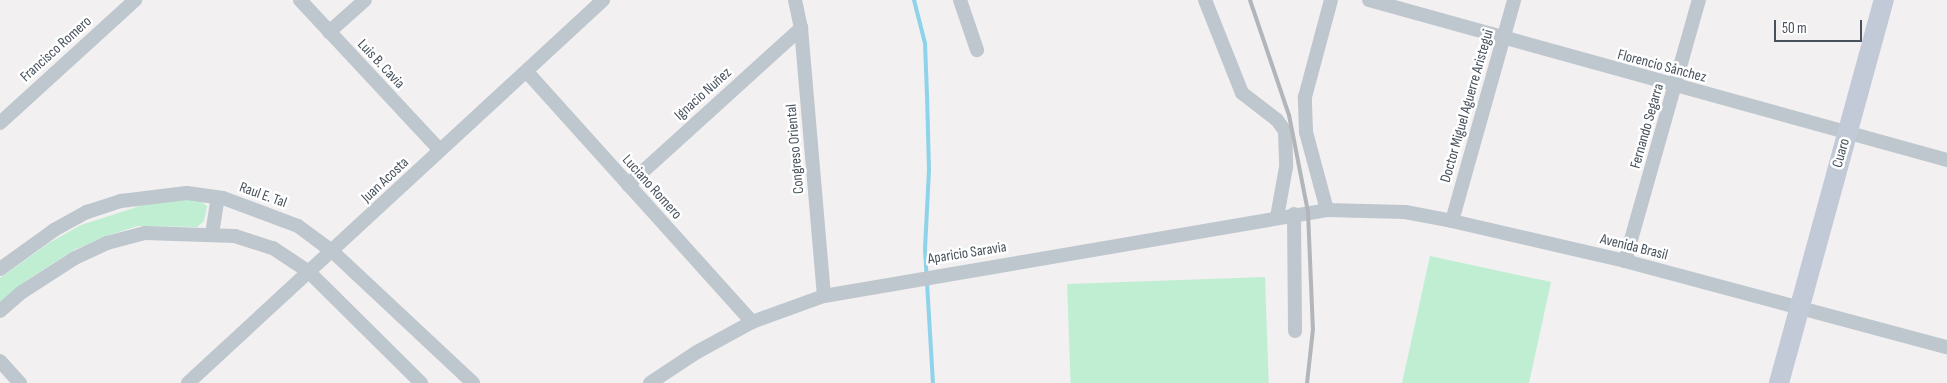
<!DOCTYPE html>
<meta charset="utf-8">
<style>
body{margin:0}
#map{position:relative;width:1947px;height:383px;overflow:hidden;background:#f2f0f0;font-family:"Sofia Sans Condensed",sans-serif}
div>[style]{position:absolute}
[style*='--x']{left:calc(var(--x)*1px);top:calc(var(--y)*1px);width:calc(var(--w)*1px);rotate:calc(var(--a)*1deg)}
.green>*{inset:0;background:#c0eed3;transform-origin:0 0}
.stream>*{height:4px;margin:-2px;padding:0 2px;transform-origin:2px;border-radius:2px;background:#8ed3e9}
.street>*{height:14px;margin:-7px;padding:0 7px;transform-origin:7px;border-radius:7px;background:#bec6ce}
.secondary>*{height:20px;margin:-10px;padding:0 10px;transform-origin:10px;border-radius:10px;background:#c1cad6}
.rail>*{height:4px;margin:-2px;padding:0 2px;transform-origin:2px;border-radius:2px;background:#b2b5ba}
span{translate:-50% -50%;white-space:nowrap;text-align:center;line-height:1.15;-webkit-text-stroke:5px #fff;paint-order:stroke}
.street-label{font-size:15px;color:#48525d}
.scale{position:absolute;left:1774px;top:20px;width:88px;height:22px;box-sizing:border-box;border:2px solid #48525d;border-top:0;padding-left:6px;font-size:15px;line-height:18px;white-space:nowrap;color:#48525d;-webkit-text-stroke:4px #fff;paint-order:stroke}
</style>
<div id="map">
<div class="green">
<div style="clip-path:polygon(175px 199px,199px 200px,207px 206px,204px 221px,197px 227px,138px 226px,109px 235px,74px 250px,27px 280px,0 302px,0 278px,49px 243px,81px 225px,146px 204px)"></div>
<div style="clip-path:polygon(1430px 256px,1551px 282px,1529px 383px,1402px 383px)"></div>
<div style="left:1265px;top:277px;width:106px;height:198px;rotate:88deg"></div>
</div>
<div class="stream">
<div style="--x:914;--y:0;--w:44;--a:75.7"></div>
<div style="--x:925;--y:43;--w:51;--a:87.8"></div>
<div style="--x:927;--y:94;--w:76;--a:88.5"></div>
<div style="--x:929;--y:170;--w:79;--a:92.9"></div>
<div style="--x:925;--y:249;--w:134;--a:86.6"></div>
</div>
<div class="street">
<div style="--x:300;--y:0;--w:205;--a:47"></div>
<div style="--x:795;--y:0;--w:29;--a:78"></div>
<div style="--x:801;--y:28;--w:269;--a:85.1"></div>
<div style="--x:960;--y:0;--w:53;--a:71.2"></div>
<div style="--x:1205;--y:0;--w:100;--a:68.3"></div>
<div style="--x:1242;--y:93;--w:44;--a:37.6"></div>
<div style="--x:1277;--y:120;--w:14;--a:54"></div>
<div style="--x:1285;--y:131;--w:36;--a:88"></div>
<div style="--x:1286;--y:167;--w:51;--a:100.2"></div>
<div style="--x:1369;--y:0;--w:600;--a:15.47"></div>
<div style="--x:329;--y:32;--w:48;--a:-41.6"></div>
<div style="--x:527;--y:72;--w:336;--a:48"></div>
<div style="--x:0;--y:123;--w:183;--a:-42.3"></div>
<div style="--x:628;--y:185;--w:234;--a:-42.2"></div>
<div style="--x:1327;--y:210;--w:81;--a:-105.1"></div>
<div style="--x:1306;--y:132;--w:35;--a:-92"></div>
<div style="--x:1305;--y:97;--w:100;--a:-75"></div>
<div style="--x:1294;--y:214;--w:117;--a:89.5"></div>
<div style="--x:1452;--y:221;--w:230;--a:-74.3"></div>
<div style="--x:212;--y:234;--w:36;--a:-81"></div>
<div style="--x:1625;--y:261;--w:271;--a:-74.2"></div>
<div style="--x:0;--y:269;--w:67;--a:-35.8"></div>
<div style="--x:54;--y:230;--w:38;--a:-29"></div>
<div style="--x:87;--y:212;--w:36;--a:-18"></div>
<div style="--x:121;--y:201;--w:66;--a:-6.9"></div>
<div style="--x:187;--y:193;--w:36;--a:8"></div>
<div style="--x:223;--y:198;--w:80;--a:20.5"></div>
<div style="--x:298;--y:226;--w:44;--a:36.6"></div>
<div style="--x:333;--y:252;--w:192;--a:43.1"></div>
<div style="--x:0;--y:311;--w:29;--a:-41"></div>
<div style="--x:22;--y:292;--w:63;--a:-32.7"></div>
<div style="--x:75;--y:258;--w:35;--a:-25"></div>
<div style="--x:107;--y:243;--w:39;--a:-15"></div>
<div style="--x:145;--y:233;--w:90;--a:1.9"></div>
<div style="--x:235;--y:236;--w:40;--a:18"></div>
<div style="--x:273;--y:248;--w:43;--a:33.7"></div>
<div style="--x:309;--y:272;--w:158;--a:44.7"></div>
<div style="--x:0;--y:361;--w:30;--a:48"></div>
<div style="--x:188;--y:383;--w:565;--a:-42.7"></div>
<div style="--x:650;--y:383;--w:56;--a:-33.4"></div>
<div style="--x:697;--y:352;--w:63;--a:-28.6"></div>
<div style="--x:752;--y:322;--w:77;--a:-19.9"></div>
<div style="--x:824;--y:296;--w:510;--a:-9.7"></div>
<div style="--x:1327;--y:210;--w:78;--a:1.5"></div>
<div style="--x:1405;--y:212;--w:48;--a:10.8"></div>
<div style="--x:1452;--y:221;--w:178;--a:13"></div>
<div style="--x:1625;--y:261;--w:333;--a:15"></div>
</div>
<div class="secondary">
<div style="--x:1779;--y:383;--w:397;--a:-74.7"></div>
</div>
<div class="rail">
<div style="--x:1250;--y:0;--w:121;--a:71.3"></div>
<div style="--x:1289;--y:115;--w:99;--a:78.9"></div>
<div style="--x:1308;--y:212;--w:117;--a:87.6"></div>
<div style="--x:1313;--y:329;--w:54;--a:96.3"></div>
</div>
<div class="street-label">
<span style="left:56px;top:49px;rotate:-42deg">Francisco Romero</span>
<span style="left:381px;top:64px;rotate:47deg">Luis B. Cavia</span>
<span style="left:1662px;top:66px;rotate:15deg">Florencio Sánchez</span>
<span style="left:703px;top:94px;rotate:-42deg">Ignacio Nuñez</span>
<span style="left:1467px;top:106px;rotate:-74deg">Doctor Miguel Aguerre Aristegui</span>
<span style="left:1647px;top:126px;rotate:-74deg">Fernando Segarra</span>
<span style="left:795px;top:149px;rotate:-95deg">Congreso Oriental</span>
<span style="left:1841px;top:153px;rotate:-74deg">Cuaro</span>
<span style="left:385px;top:180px;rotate:-43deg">Juan Acosta</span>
<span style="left:652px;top:187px;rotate:48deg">Luciano Romero</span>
<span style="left:263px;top:195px;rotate:20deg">Raul E. Tal</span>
<span style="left:1634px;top:247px;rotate:14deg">Avenida Brasil</span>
<span style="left:967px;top:253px;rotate:-9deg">Aparicio Saravia</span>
</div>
<div class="scale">50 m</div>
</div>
